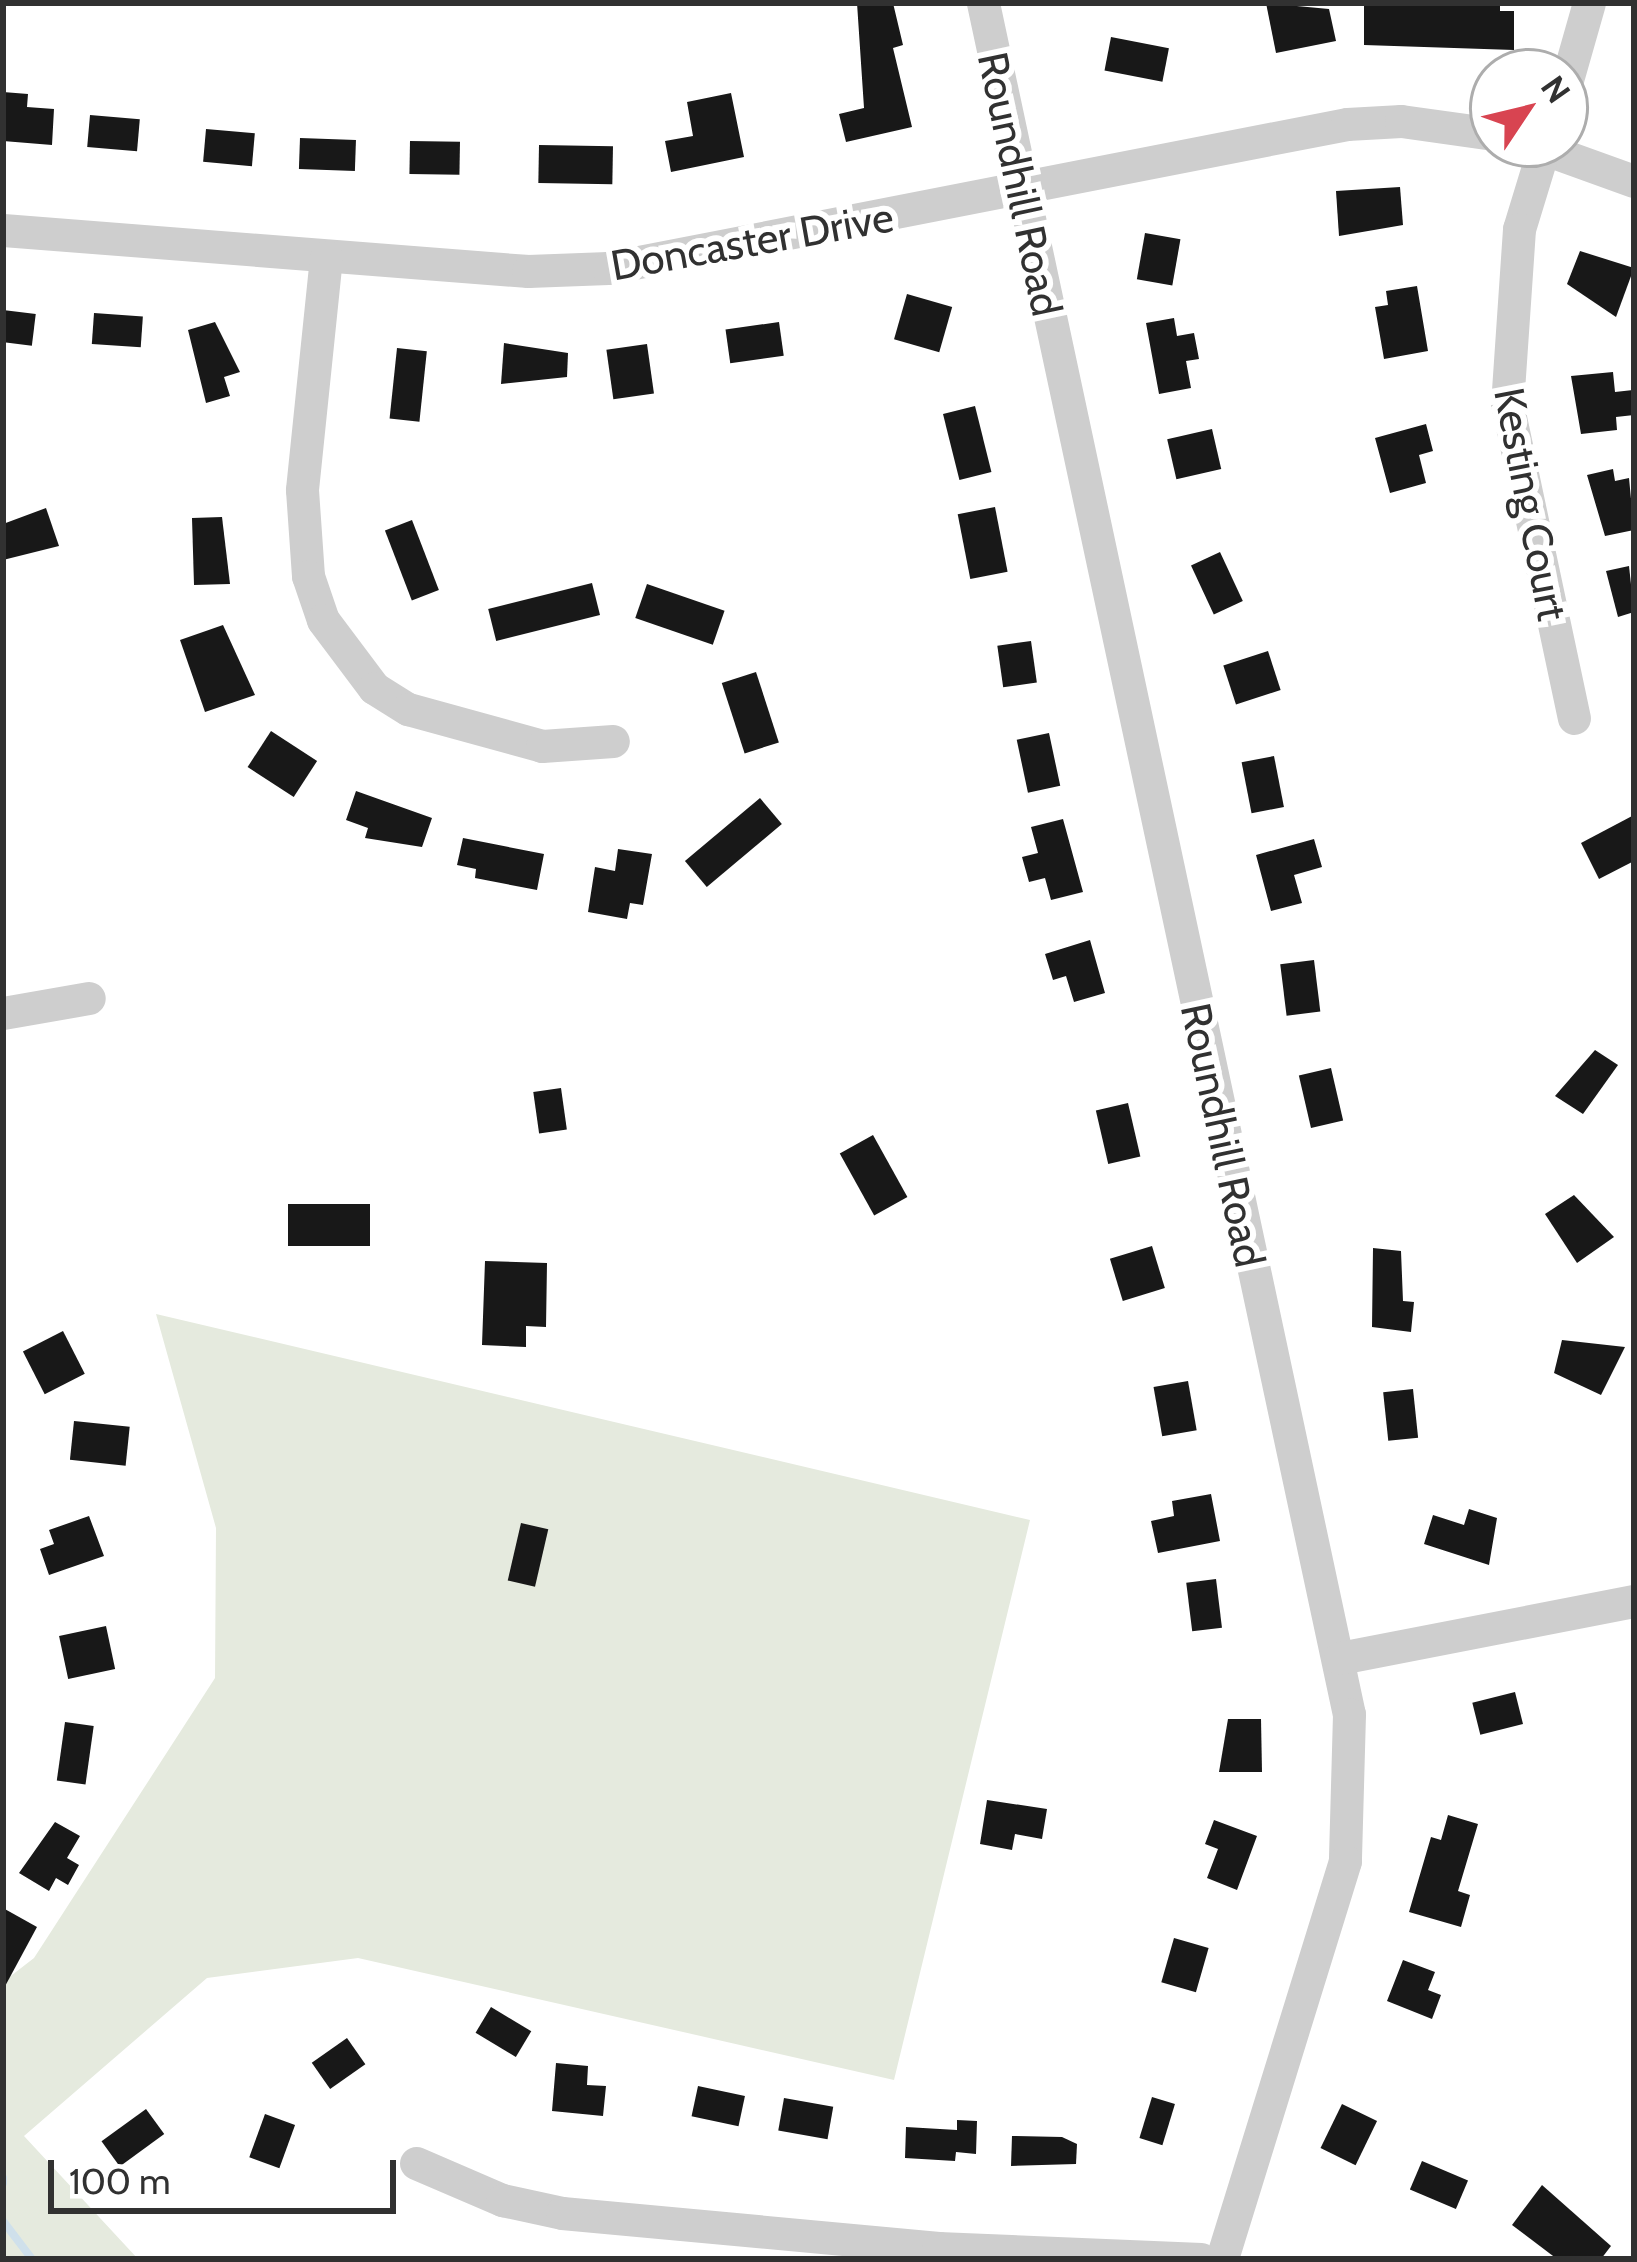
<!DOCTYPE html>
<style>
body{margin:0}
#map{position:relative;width:1637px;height:2262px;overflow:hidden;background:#fff;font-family:Cabin,sans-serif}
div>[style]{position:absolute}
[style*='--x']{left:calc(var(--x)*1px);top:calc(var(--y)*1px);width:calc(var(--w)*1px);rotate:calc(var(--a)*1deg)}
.green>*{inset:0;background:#e5eade}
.stream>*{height:8px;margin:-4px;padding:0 4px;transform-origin:4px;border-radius:4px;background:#cfe0eb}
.building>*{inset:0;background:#181818;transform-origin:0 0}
.minor>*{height:33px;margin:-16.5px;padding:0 16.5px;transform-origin:16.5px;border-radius:16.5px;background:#cecece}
span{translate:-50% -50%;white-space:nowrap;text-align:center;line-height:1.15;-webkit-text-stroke:12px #fff;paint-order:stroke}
.street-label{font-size:42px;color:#313131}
.frame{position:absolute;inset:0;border:6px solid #313131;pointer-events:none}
.north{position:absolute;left:1469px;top:48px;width:120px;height:120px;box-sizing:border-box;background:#fff;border:3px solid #adadad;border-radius:50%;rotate:55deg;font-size:33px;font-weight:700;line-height:48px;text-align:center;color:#313131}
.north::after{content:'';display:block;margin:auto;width:42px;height:54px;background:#d84451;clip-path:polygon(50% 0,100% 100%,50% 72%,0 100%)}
.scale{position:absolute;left:48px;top:2160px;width:348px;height:54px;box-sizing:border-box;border:6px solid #313131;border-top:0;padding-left:15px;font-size:36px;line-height:42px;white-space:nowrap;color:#313131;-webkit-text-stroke:9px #fff;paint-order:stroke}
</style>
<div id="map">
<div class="green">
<div style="clip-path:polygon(156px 1314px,1030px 1520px,894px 2080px,358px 1958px,207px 1978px,24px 2136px,138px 2259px,3px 2259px,3px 1982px,34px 1958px,215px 1678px,216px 1528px)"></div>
</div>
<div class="stream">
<div style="--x:3;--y:2178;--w:5;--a:90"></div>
<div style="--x:3;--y:2221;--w:48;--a:52.7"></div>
</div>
<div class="building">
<div style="clip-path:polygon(857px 3px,893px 3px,903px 45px,893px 48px,912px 127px,846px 142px,839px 114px,864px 108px)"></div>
<div style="clip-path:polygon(1266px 3px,1329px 9px,1336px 41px,1276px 53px)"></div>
<div style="clip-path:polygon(1364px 3px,1500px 3px,1500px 11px,1514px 11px,1514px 50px,1364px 45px)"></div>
<div style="left:1111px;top:37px;width:59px;height:34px;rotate:11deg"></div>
<div style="clip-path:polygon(3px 92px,28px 94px,27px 107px,54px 109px,52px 145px,3px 141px)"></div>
<div style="clip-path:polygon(731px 93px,744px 157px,671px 172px,665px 141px,693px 136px,687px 102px)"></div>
<div style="left:90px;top:115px;width:50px;height:32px;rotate:5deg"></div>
<div style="left:206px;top:129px;width:49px;height:33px;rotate:5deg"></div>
<div style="left:300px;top:138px;width:56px;height:31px;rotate:2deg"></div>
<div style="left:410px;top:141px;width:50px;height:33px;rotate:1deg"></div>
<div style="left:539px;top:145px;width:74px;height:38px;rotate:1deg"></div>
<div style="clip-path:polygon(1400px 187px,1403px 225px,1339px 236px,1336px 191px)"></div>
<div style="left:1145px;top:233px;width:36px;height:47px;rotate:10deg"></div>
<div style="clip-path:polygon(1580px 251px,1634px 268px,1616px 317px,1567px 284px)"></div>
<div style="clip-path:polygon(1417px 286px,1428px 351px,1384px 359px,1375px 307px,1388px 305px,1386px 291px)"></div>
<div style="left:907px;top:294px;width:47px;height:47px;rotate:16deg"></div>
<div style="left:3px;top:310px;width:33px;height:32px;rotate:7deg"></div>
<div style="left:94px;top:313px;width:49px;height:31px;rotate:4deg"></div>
<div style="clip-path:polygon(1174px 318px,1177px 336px,1194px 333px,1199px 359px,1186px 361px,1191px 388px,1159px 394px,1146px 323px)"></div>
<div style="clip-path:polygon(215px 322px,240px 372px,224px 377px,230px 396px,206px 403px,188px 330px)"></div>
<div style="left:779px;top:322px;width:34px;height:54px;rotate:82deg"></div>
<div style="clip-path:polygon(504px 343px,568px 353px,567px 377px,501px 384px)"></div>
<div style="left:647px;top:344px;width:50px;height:41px;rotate:82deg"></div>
<div style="left:397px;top:348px;width:30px;height:71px;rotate:6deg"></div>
<div style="clip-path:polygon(1613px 372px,1615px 392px,1633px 390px,1634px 415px,1616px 417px,1617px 430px,1581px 434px,1571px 376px)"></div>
<div style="left:975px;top:406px;width:68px;height:33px;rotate:76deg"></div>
<div style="clip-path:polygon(1426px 424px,1433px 451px,1419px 455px,1426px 483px,1390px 493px,1375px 438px)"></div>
<div style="left:1212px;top:429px;width:41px;height:46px;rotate:77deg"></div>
<div style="clip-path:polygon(1613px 469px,1615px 481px,1629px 478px,1634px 530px,1605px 536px,1587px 475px)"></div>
<div style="left:995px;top:507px;width:66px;height:38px;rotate:79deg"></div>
<div style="clip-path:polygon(46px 508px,59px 546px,3px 560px,3px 524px)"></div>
<div style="clip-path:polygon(222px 517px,230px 584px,194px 585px,192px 518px)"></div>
<div style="left:412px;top:520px;width:75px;height:29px;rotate:69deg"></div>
<div style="left:1220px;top:552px;width:54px;height:32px;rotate:65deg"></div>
<div style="clip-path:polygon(1629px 566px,1634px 612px,1618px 617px,1606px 571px)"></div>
<div style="left:592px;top:583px;width:33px;height:107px;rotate:76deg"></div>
<div style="left:647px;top:584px;width:82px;height:36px;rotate:19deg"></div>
<div style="clip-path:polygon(223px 625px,255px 695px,205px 712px,180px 640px)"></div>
<div style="left:1031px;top:641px;width:42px;height:34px;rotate:82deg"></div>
<div style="left:1268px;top:651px;width:41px;height:47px;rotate:72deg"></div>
<div style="left:756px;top:672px;width:74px;height:36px;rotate:72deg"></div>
<div style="left:271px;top:731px;width:55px;height:43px;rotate:33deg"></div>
<div style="left:1049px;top:733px;width:54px;height:33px;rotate:78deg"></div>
<div style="left:1274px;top:756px;width:52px;height:33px;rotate:79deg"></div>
<div style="clip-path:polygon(356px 791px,432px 818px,422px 847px,365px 838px,368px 828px,346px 820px)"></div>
<div style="left:760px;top:798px;width:34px;height:98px;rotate:50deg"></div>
<div style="clip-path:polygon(1634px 815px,1634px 861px,1599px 879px,1581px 843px)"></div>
<div style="clip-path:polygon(1063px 819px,1083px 892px,1051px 900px,1045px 878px,1029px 882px,1022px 857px,1038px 853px,1031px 827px)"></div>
<div style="clip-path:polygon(463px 838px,544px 854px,537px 890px,475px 878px,476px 869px,457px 865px)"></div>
<div style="clip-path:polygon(1314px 839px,1322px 867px,1294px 875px,1302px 903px,1271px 911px,1256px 855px)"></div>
<div style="clip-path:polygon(618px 849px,652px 854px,643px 905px,630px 903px,627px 919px,588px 912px,595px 867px,615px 871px)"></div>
<div style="clip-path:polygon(1090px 940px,1105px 993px,1074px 1002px,1066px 976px,1053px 980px,1045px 954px)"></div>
<div style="left:1314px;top:960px;width:52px;height:34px;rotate:83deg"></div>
<div style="clip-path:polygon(1595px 1050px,1618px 1065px,1583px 1114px,1555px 1096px)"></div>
<div style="left:1331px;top:1068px;width:54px;height:33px;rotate:77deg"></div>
<div style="left:561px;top:1088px;width:42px;height:28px;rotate:82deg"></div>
<div style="left:1128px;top:1103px;width:55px;height:33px;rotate:77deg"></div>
<div style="left:873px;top:1135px;width:71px;height:38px;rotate:61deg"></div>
<div style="clip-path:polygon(1574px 1195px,1614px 1237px,1577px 1263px,1545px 1214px)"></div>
<div style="left:370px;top:1204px;width:42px;height:82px;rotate:90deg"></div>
<div style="left:1152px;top:1246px;width:44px;height:44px;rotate:73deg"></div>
<div style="clip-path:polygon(1373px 1248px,1401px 1251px,1403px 1301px,1414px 1302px,1411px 1332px,1372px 1327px)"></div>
<div style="clip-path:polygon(485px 1261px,547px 1263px,546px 1327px,526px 1326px,526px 1347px,482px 1345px)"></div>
<div style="left:63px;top:1331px;width:48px;height:45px;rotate:63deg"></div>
<div style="clip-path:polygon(1562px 1340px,1625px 1347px,1601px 1395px,1554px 1373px)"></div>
<div style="left:1188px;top:1381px;width:50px;height:35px;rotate:80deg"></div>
<div style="left:1413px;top:1389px;width:49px;height:30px;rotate:84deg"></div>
<div style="left:74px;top:1421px;width:56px;height:39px;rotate:6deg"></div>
<div style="clip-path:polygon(1211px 1494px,1220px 1541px,1158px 1553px,1151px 1521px,1174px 1516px,1172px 1501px)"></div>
<div style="clip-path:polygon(1469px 1509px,1497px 1518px,1489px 1565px,1424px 1544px,1433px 1515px,1464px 1525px)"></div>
<div style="clip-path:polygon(89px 1516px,104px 1556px,49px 1575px,40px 1549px,54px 1544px,49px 1530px)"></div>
<div style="left:521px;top:1523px;width:28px;height:59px;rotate:13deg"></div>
<div style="left:1216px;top:1579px;width:49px;height:30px;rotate:83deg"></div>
<div style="left:106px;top:1626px;width:44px;height:48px;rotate:78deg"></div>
<div style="left:1515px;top:1692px;width:33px;height:44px;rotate:76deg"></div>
<div style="clip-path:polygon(1228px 1719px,1261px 1719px,1262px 1772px,1219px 1772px)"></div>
<div style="left:65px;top:1722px;width:29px;height:59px;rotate:8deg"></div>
<div style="clip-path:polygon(987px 1800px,1047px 1809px,1042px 1839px,1015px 1834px,1012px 1850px,980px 1844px)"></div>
<div style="clip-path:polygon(1448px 1815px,1478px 1824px,1458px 1891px,1470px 1895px,1461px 1927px,1409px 1912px,1431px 1837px,1441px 1840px)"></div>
<div style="clip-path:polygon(1214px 1820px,1257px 1836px,1237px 1890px,1207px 1878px,1218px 1849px,1205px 1844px)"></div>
<div style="clip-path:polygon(55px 1822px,80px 1836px,67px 1858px,79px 1865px,68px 1885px,56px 1878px,49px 1891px,19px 1873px)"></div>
<div style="clip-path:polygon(3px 1908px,37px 1927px,3px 1990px)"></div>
<div style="left:1174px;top:1938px;width:36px;height:46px;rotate:16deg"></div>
<div style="clip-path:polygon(1403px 1960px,1435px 1972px,1428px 1990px,1441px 1995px,1432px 2019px,1387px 2001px)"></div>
<div style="left:491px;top:2007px;width:47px;height:30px;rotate:31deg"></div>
<div style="left:347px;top:2038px;width:32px;height:43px;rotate:55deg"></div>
<div style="clip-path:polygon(556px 2063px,588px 2066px,587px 2085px,606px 2086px,603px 2116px,552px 2111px)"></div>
<div style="left:698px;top:2086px;width:48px;height:31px;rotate:12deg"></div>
<div style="left:1152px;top:2097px;width:24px;height:43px;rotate:17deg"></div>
<div style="left:784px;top:2098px;width:50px;height:33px;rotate:10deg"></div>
<div style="left:1342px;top:2104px;width:39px;height:49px;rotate:26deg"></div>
<div style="left:146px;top:2109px;width:31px;height:55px;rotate:54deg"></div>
<div style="left:265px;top:2114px;width:32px;height:46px;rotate:20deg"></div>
<div style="clip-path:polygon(957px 2120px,977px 2121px,976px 2154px,956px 2152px,955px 2161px,905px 2158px,906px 2127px,957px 2130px)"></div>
<div style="clip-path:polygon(1012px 2136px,1062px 2137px,1077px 2144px,1076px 2164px,1011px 2166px)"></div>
<div style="left:1422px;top:2161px;width:50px;height:31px;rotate:23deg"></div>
<div style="clip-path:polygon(1542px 2185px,1611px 2246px,1601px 2259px,1557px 2259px,1512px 2225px)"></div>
</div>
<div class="minor">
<div style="--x:983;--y:3;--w:1750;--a:77.93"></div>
<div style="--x:1349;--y:1714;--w:147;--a:91.6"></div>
<div style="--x:1345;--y:1861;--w:417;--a:107.2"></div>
<div style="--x:1565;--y:87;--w:87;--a:-74.1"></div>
<div style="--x:1531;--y:144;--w:109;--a:19.8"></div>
<div style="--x:1545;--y:144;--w:89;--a:107"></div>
<div style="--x:1519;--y:229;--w:174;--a:93.9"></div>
<div style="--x:1507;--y:403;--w:322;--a:78"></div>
<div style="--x:3;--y:230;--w:527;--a:4.47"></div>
<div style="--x:528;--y:271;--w:80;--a:-2.1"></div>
<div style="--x:608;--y:268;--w:753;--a:-11.03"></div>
<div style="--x:1347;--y:124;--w:54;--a:-3.2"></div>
<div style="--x:1401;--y:121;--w:93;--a:8"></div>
<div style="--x:326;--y:257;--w:234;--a:95.9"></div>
<div style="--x:302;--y:490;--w:86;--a:86"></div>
<div style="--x:308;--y:576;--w:46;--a:71.2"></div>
<div style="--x:323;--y:620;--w:85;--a:53.1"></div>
<div style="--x:374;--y:688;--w:40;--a:32"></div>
<div style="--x:408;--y:709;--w:139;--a:15.4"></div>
<div style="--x:542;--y:746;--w:71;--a:-4"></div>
<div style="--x:3;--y:1013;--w:87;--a:-9.9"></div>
<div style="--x:1340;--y:1658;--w:299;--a:-11"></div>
<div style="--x:416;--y:2163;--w:94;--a:23.3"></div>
<div style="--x:502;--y:2200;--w:61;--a:12.2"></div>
<div style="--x:562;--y:2213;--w:378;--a:5.3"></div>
<div style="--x:938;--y:2248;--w:263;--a:2.4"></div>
</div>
<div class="street-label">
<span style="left:1020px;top:184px;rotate:78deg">Roundhill Road</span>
<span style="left:752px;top:241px;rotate:-10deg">Doncaster Drive</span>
<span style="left:1531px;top:504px;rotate:79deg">Kesting Court</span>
<span style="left:1223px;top:1135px;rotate:78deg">Roundhill Road</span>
</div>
<div class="frame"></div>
<div class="north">N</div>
<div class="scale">100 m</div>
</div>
